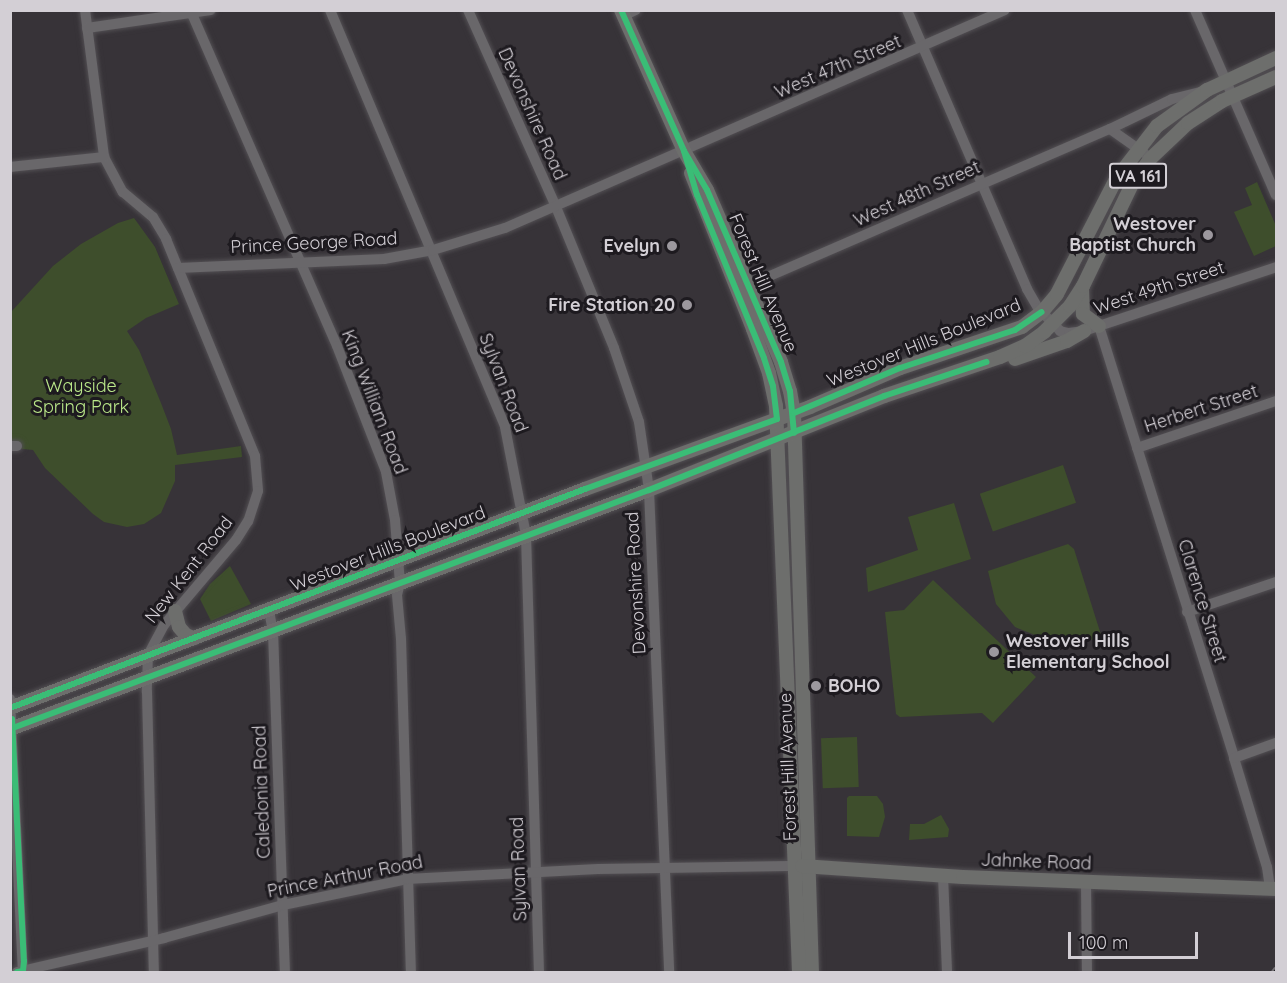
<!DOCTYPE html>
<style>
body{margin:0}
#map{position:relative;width:1287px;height:983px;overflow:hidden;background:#373338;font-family:Quicksand,sans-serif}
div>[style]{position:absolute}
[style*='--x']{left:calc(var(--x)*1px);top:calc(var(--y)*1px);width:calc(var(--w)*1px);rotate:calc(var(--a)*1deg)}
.green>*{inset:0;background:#3e4e2c;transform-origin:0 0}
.roads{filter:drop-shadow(0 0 2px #524f53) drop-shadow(0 0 2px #524f53)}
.minor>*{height:10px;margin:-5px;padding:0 5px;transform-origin:5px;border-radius:5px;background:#69676a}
.major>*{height:14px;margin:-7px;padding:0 7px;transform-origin:7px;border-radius:7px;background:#6d6e6c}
.rail>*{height:4.5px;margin-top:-2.25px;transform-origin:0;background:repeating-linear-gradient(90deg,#1d1a1f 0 7px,#737074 0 14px);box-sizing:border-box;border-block:2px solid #737074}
.cycleway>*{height:6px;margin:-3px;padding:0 3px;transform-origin:3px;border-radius:3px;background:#3abd76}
.dots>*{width:16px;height:16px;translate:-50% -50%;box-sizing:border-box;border:3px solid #1d1a1f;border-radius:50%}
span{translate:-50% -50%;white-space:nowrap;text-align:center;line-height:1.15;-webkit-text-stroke:6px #1d1a1f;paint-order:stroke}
.shield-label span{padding:2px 4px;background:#1d1a1f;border:2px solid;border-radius:4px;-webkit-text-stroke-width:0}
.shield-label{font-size:16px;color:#d3cfd5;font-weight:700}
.street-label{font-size:18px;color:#d3cfd5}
.poi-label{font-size:18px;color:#d3cfd5;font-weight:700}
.right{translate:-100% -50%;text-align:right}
.left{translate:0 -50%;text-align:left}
.park-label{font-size:18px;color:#bae889}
.frame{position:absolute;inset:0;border:12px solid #d3cfd5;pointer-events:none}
.scale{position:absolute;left:1068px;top:932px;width:130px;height:27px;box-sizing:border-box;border:3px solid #d3cfd5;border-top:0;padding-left:8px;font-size:18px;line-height:21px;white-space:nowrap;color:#d3cfd5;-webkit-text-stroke:4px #1d1a1f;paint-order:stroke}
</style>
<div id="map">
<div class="green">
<div style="clip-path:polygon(1257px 182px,1276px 226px,1276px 246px,1254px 256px,1234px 212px,1252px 205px,1245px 188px)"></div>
<div style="clip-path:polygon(134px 218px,155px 247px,179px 304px,146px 318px,127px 331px,139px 350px,161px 403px,171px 429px,177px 455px,241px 446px,242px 457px,175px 465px,175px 481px,161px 513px,144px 524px,127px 527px,104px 522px,93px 514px,45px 468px,33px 450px,11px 448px,11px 312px,53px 266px,81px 244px,118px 223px)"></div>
<div style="left:1063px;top:465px;width:40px;height:88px;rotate:71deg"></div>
<div style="clip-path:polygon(954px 503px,971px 559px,868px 592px,866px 568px,918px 550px,908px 517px)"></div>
<div style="clip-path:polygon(1068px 544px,1074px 549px,1102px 638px,1079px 642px,1050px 641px,1015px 627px,996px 604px,988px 571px)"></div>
<div style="clip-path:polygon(230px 566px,251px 604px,211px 621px,200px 599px,210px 584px)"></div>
<div style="clip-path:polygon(933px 580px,1036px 677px,993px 723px,982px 713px,900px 717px,896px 714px,885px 612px,904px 610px)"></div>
<div style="left:857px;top:737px;width:50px;height:36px;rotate:88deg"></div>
<div style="clip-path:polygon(849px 796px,877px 796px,883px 804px,885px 817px,879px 837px,847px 836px,847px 798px)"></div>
<div style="clip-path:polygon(941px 815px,949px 829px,948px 837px,909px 840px,910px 824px,924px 824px)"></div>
</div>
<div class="roads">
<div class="minor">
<div style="--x:85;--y:10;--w:148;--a:82.6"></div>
<div style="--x:104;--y:157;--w:40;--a:62"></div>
<div style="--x:123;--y:192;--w:39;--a:40"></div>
<div style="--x:153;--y:217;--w:26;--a:59"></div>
<div style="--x:166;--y:239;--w:235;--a:67.7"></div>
<div style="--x:255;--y:456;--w:35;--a:85"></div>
<div style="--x:258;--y:491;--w:32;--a:108"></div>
<div style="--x:248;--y:521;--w:22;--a:122"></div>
<div style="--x:236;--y:540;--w:111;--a:130.3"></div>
<div style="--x:164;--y:625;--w:34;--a:118"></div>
<div style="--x:148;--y:655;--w:37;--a:92"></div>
<div style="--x:147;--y:692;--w:280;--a:88.6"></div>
<div style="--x:330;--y:10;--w:452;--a:67.2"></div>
<div style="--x:505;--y:427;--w:110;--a:79"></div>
<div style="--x:526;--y:535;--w:437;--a:88.3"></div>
<div style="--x:468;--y:10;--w:216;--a:65.9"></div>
<div style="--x:556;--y:207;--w:152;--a:67.6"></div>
<div style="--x:614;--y:348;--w:78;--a:71.3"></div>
<div style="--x:639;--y:422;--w:69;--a:81.6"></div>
<div style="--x:649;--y:490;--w:482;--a:87.6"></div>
<div style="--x:907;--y:10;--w:304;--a:66.7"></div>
<div style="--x:1027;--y:289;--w:22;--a:60"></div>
<div style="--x:1038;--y:308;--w:32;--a:46"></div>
<div style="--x:1060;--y:331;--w:9;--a:13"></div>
<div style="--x:1069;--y:333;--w:15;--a:-8"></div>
<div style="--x:1084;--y:331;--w:202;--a:-18.4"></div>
<div style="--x:1195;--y:10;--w:202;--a:66.4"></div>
<div style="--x:192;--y:14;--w:362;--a:66.4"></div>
<div style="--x:337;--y:346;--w:135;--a:68.7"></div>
<div style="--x:386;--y:472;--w:49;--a:79.4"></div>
<div style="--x:395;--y:520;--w:63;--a:85.5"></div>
<div style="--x:400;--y:583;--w:12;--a:104"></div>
<div style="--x:397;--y:595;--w:44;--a:84.8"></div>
<div style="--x:401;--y:639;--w:333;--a:88.3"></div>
<div style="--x:623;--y:16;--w:14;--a:-25"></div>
<div style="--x:87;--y:28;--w:125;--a:-8.3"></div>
<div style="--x:1110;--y:129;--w:42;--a:35.2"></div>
<div style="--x:10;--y:167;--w:95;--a:-6.1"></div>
<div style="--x:178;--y:268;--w:206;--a:-2.5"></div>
<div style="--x:384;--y:259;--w:50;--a:-10.4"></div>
<div style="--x:433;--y:250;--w:75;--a:-17"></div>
<div style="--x:505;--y:228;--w:545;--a:-23.56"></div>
<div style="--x:742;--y:288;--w:401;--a:-23.4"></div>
<div style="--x:1110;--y:129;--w:69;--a:-25.8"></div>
<div style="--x:1172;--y:99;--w:33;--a:-14"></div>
<div style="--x:1099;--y:326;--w:453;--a:72.6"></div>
<div style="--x:1234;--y:758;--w:114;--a:73.2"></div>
<div style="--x:1267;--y:867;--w:21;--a:82"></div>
<div style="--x:10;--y:446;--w:7;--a:0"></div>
<div style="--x:1137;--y:448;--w:147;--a:-18.7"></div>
<div style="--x:269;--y:611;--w:20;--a:79"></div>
<div style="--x:273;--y:631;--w:341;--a:88"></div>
<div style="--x:1187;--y:612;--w:94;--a:-18.6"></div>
<div style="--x:10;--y:699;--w:273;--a:87.3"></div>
<div style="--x:1234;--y:758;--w:45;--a:-19.7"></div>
<div style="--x:943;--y:876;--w:96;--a:87.6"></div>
<div style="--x:1086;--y:882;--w:90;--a:89.4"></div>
<div style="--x:17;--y:972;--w:151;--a:-13"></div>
<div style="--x:164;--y:938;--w:123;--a:-15.5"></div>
<div style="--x:283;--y:905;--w:127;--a:-11.8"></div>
<div style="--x:407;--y:879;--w:191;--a:-3"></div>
<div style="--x:598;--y:869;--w:196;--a:-0.9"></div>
</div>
<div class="major">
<div style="--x:621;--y:10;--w:154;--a:65.9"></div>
<div style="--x:684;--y:151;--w:45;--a:59.5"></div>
<div style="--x:707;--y:190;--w:187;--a:66.7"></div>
<div style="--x:781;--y:362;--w:30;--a:73"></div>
<div style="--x:790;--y:391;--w:22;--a:80"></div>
<div style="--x:794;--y:413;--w:559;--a:88.16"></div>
<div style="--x:691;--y:173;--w:168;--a:68.3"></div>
<div style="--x:753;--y:329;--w:47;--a:70"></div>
<div style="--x:769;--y:373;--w:34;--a:78"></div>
<div style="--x:776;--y:406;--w:566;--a:87.67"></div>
<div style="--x:1082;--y:288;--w:26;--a:88"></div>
<div style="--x:1083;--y:314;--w:20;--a:37"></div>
<div style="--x:1015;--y:359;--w:55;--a:-19.1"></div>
<div style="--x:1067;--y:341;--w:20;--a:-30"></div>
<div style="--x:175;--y:611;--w:16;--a:76"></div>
<div style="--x:179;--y:627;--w:11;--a:49"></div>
<div style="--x:186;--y:635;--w:9;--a:21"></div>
<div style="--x:10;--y:708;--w:615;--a:-20.85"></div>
<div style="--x:585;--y:489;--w:239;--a:-20"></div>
<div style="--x:810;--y:407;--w:98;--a:-23.4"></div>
<div style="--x:900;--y:368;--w:129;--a:-18.6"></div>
<div style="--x:1022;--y:327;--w:25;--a:-37"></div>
<div style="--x:1042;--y:312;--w:23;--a:-50"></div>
<div style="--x:1057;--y:294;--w:129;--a:-62.8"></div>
<div style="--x:1116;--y:179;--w:67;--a:-52.3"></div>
<div style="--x:1157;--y:126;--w:62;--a:-35.8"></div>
<div style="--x:1207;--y:90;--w:76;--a:-24.9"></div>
<div style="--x:10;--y:729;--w:682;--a:-20.51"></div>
<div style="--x:649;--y:490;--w:253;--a:-21.8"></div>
<div style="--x:884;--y:396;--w:122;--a:-18.6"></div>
<div style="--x:1000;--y:357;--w:27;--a:-24"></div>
<div style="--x:1025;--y:346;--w:24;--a:-36"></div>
<div style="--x:1044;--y:332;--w:37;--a:-45"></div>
<div style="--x:1070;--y:306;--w:24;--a:-57"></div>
<div style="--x:1083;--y:286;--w:113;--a:-64.3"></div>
<div style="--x:1132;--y:184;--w:31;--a:-54"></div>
<div style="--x:1150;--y:159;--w:52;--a:-43.5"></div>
<div style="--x:1188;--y:123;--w:40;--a:-32.9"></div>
<div style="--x:1222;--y:101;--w:59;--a:-24"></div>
<div style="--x:802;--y:866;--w:161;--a:3.9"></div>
<div style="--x:963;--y:877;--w:313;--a:2.2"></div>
</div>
</div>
<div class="rail">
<div style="--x:1273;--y:972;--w:5;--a:-53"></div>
</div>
<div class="cycleway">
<div style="--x:621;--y:10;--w:154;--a:65.9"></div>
<div style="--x:684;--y:151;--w:45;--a:59.5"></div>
<div style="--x:707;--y:190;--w:187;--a:66.7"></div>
<div style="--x:781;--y:362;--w:30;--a:73"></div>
<div style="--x:790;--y:391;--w:42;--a:84.6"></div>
<div style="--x:794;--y:413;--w:115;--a:-23"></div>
<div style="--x:900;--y:368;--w:121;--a:-18.3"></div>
<div style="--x:1015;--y:330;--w:32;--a:-34"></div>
<div style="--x:10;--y:708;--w:615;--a:-20.85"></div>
<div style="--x:585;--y:489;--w:204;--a:-20"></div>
<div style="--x:777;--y:419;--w:33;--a:-97"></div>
<div style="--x:773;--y:386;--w:29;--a:-108"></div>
<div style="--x:764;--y:358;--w:176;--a:-112.3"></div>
<div style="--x:697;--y:195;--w:46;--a:-106.5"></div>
<div style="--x:12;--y:719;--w:242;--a:87.2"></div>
<div style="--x:24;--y:961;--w:10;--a:96"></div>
<div style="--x:23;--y:971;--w:6;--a:171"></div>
<div style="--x:10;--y:729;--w:682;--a:-20.51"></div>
<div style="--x:649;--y:490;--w:253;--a:-21.8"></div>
<div style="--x:884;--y:396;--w:108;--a:-18.4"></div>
</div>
<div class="dots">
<div style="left:1208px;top:235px;background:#9c989e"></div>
<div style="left:672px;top:246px;background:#9c989e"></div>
<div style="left:687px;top:305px;background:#9c989e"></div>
<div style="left:994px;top:652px;background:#9c989e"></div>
<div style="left:816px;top:686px;background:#9c989e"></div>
</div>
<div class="shield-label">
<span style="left:1138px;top:176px">VA 161</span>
</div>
<div class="street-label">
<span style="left:838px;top:67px;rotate:-23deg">West 47th Street</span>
<span style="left:532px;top:114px;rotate:66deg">Devonshire Road</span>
<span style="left:917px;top:194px;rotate:-24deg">West 48th Street</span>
<span style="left:314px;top:243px;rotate:-3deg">Prince George Road</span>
<span style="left:763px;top:283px;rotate:67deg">Forest Hill Avenue</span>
<span style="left:1159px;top:288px;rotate:-18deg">West 49th Street</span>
<span style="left:924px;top:343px;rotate:-22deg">Westover Hills Boulevard</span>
<span style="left:503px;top:383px;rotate:69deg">Sylvan Road</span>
<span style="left:374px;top:402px;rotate:69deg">King William Road</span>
<span style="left:1201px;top:409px;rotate:-18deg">Herbert Street</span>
<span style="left:388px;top:549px;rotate:-21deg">Westover Hills Boulevard</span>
<span style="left:189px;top:570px;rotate:-52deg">New Kent Road</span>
<span style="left:636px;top:583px;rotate:-93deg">Devonshire Road</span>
<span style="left:1202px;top:601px;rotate:73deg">Clarence Street</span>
<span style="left:788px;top:767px;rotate:-92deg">Forest Hill Avenue</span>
<span style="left:262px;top:792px;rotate:-92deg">Caledonia Road</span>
<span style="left:1036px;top:862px;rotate:2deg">Jahnke Road</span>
<span style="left:519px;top:869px;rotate:-92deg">Sylvan Road</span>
<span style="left:345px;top:877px;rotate:-11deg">Prince Arthur Road</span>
</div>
<div class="poi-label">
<span class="right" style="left:1196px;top:235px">Westover<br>Baptist Church</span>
<span class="right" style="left:660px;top:246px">Evelyn</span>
<span class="right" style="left:675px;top:305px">Fire Station 20</span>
<span class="left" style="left:1006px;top:652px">Westover Hills<br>Elementary School</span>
<span class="left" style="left:828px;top:686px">BOHO</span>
</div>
<div class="park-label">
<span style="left:81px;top:397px">Wayside<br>Spring Park</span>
</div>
<div class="frame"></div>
<div class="scale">100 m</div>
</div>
